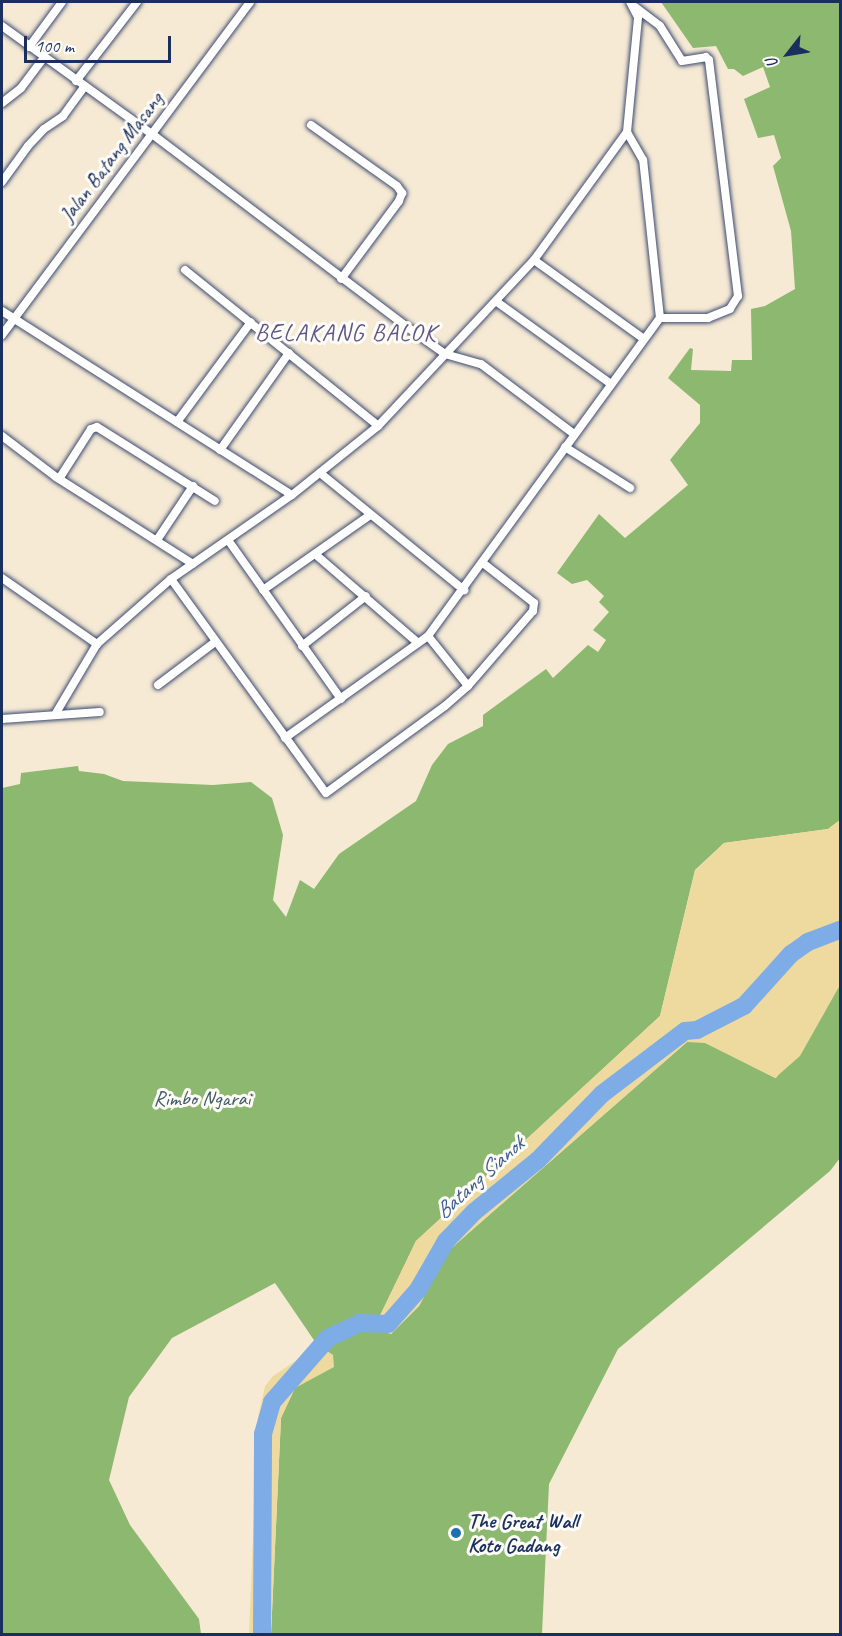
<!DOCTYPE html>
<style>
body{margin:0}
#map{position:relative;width:842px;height:1636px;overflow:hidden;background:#f6ead5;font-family:Caveat,sans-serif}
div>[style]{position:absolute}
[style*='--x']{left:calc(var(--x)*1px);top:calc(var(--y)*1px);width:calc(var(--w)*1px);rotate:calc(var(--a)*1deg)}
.forest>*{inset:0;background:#8cb86f}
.sand>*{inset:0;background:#eeda9e}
.river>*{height:18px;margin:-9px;padding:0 9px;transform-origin:9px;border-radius:9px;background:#7dace7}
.roads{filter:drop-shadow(0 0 2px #3c4b70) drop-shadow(0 0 2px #3c4b70)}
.minor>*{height:8px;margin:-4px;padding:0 4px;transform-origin:4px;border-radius:4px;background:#fff}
.dots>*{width:16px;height:16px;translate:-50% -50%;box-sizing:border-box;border:3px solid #fdfcf7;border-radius:50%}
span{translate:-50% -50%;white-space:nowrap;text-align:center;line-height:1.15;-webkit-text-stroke:6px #fdfcf7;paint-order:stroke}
.street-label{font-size:21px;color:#1b2f5e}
.park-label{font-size:21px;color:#405967}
.poi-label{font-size:21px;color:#1b2f5e;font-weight:700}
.left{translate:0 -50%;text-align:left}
.water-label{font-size:22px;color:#3d5b8e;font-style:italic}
.quarter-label{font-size:24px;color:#5c5486;letter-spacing:1.5px}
.frame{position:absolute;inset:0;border:3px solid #1b2f5e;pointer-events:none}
.north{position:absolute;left:758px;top:24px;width:60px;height:60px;-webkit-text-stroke:4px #fdfcf7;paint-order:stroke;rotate:239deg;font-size:16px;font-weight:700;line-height:24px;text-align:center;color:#1b2f5e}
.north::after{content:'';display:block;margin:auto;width:21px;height:27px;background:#1b2f5e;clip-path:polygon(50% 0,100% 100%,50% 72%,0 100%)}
.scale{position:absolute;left:24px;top:36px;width:147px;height:27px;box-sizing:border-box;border:3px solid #1b2f5e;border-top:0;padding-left:8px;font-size:18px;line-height:21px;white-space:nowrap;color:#1b2f5e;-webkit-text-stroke:4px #fdfcf7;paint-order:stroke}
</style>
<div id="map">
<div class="forest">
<div style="clip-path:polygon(661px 2px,840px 2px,840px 820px,828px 829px,724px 843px,695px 870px,660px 1016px,416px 1241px,375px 1326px,391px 1334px,419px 1306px,448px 1251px,687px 1042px,705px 1042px,776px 1078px,840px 985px,840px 1158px,830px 1171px,618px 1349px,549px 1484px,542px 1634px,271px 1634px,281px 1418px,295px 1388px,333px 1355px,318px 1346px,275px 1283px,172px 1338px,129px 1397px,109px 1480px,130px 1525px,199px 1619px,201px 1634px,2px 1634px,2px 788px,20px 784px,21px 773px,78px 766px,79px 771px,104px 774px,123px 781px,213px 785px,251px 782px,272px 798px,283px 835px,273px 900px,286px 917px,300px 880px,314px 889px,339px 854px,416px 801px,432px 765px,448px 744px,483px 726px,483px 715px,546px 669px,553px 678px,588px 645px,598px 652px,606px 640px,593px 630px,609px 612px,599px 602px,604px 596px,587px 580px,572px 584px,557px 573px,599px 514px,625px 538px,688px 485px,670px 460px,700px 423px,700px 405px,668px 378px,690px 348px,693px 349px,691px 370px,731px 371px,732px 360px,752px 360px,751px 309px,765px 306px,795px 289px,791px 231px,773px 166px,781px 158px,774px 135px,758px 138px,744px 99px,770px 87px,763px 67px,743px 76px,734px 69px,728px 69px,716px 46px,693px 48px)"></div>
</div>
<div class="sand">
<div style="clip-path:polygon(840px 820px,840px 985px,800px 1056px,775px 1078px,705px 1043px,687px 1042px,448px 1251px,419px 1306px,390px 1334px,375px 1326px,416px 1241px,660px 1016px,695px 871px,724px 843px,828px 829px)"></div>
<div style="clip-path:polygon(318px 1346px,333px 1355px,334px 1367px,295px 1388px,281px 1418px,271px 1634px,249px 1634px,258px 1417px,265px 1386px,273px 1376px)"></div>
</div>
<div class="river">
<div style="--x:262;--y:1634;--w:200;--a:-89.7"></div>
<div style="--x:263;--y:1434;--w:33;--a:-74"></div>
<div style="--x:272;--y:1402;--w:85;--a:-48.8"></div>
<div style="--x:328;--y:1338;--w:35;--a:-25"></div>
<div style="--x:360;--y:1323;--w:28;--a:2"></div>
<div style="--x:388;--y:1324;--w:45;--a:-48.6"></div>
<div style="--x:418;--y:1290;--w:56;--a:-60.3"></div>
<div style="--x:446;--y:1241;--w:40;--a:-46"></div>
<div style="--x:474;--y:1212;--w:82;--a:-39.1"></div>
<div style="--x:538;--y:1160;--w:92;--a:-45.9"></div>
<div style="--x:602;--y:1094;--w:104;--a:-37.2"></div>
<div style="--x:685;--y:1031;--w:12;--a:-5"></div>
<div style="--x:697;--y:1030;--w:53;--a:-27.1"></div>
<div style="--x:744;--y:1006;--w:70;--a:-47.9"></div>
<div style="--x:791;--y:954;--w:21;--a:-35"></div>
<div style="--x:808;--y:942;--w:34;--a:-21"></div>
</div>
<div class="roads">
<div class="minor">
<div style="--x:635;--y:7;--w:31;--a:37"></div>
<div style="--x:660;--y:26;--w:41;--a:57.8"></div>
<div style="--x:682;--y:61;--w:24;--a:-9"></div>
<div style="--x:706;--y:57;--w:4;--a:45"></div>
<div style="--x:709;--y:60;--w:238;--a:83"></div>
<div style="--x:738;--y:296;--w:15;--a:122"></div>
<div style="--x:730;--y:309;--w:24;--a:158"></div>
<div style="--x:708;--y:318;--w:48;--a:180"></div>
<div style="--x:2;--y:26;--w:185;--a:35.8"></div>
<div style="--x:152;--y:134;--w:323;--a:37.1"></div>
<div style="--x:410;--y:329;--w:43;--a:35.5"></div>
<div style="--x:445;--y:354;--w:37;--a:16"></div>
<div style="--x:481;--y:364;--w:116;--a:37"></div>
<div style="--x:29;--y:47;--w:56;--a:-53.7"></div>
<div style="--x:76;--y:81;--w:100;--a:-52.3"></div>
<div style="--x:2;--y:103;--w:24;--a:-38"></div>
<div style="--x:21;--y:88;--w:39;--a:-53"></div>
<div style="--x:311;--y:125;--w:105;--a:35.3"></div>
<div style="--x:397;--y:186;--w:9;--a:54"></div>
<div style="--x:402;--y:193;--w:9;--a:111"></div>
<div style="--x:399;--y:201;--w:97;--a:126.6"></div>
<div style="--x:2;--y:182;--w:44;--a:-54.2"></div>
<div style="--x:28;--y:146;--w:23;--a:-47"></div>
<div style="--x:44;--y:129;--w:23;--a:-34"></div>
<div style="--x:63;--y:116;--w:37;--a:-54"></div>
<div style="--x:534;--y:260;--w:135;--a:35.7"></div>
<div style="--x:185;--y:270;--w:248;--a:38.9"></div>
<div style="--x:497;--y:302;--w:140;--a:35.7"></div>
<div style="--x:2;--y:311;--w:343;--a:32.4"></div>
<div style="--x:2;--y:335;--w:415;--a:-53.3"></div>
<div style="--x:177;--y:422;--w:124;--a:-53.5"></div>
<div style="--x:2;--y:436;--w:68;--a:37.2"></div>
<div style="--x:56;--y:477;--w:162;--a:32.4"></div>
<div style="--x:565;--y:447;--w:77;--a:32.2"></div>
<div style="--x:220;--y:450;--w:119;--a:-54.6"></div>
<div style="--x:320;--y:473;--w:186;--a:39.1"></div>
<div style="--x:59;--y:479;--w:59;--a:-57.4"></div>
<div style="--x:91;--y:429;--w:6;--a:-18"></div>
<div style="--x:97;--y:427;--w:139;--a:32.1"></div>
<div style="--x:157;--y:540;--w:65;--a:-56.3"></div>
<div style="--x:228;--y:540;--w:195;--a:54.6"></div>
<div style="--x:315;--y:554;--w:136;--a:40.8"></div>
<div style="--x:2;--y:578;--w:116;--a:34.8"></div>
<div style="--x:171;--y:579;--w:264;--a:54.1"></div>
<div style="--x:326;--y:793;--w:147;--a:-36.2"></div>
<div style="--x:445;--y:706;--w:30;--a:-41"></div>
<div style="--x:468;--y:686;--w:99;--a:-49.1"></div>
<div style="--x:533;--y:611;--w:8;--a:-83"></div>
<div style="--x:534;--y:603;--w:63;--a:-142"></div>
<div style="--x:263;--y:590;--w:131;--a:-35"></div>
<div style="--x:428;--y:636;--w:64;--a:51.3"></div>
<div style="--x:302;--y:646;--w:81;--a:-38"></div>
<div style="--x:158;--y:685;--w:71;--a:-37"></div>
<div style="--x:56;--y:713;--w:80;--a:-59.3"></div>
<div style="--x:97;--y:644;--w:98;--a:-41.3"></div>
<div style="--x:171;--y:579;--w:147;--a:-34.8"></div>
<div style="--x:292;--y:495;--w:110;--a:-38.7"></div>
<div style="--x:378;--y:426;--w:228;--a:-46.8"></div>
<div style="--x:534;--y:260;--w:158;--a:-54"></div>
<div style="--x:627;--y:132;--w:116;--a:-84.5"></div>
<div style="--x:638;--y:17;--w:17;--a:-118"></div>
<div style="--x:2;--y:719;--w:98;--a:-4.1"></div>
<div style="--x:285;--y:738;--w:176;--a:-35.5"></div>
<div style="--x:428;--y:636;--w:394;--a:-53.9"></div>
<div style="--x:660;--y:318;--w:159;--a:-96.1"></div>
<div style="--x:643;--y:160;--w:32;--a:-120"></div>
</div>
</div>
<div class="dots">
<div style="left:456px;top:1533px;background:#1f6fb2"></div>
</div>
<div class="street-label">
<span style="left:111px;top:157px;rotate:-53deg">Jalan Batang Masang</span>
</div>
<div class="park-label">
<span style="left:202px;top:1098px">Rimbo Ngarai</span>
</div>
<div class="poi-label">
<span class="left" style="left:468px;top:1533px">The Great Wall<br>Koto Gadang</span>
</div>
<div class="water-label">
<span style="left:480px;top:1178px;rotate:-42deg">Batang Sianok</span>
</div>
<div class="quarter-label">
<span style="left:346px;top:333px">BELAKANG BALOK</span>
</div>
<div class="frame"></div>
<div class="north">U</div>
<div class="scale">100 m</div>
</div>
